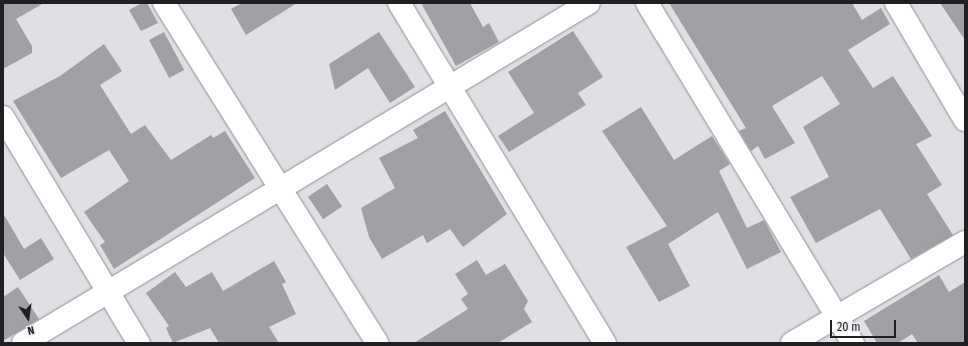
<!DOCTYPE html>
<style>
body{margin:0}
#map{position:relative;width:968px;height:346px;overflow:hidden;background:#e0dfe4;font-family:"Fira Sans Condensed",sans-serif}
div>[style]{position:absolute}
[style*='--x']{left:calc(var(--x)*1px);top:calc(var(--y)*1px);width:calc(var(--w)*1px);rotate:calc(var(--a)*1deg)}
.building>*{inset:0;background:#a1a0a4;transform-origin:0 0}
.roads{filter:drop-shadow(0 0 1px #929195) drop-shadow(0 0 1px #929195)}
.minor>*{height:22px;margin:-11px;padding:0 11px;transform-origin:11px;border-radius:11px;background:#fff}
span{translate:-50% -50%;white-space:nowrap;text-align:center;line-height:1.15;-webkit-text-stroke:3px #edecf1;paint-order:stroke}
.frame{position:absolute;inset:0;border:4px solid #201f21;pointer-events:none}
.north{position:absolute;left:8px;top:298px;width:40px;height:40px;-webkit-text-stroke:3px #edecf1;paint-order:stroke;rotate:167deg;font-size:11px;font-weight:700;line-height:16px;text-align:center;color:#201f21}
.north::after{content:'';display:block;margin:auto;width:14px;height:18px;background:#201f21;clip-path:polygon(50% 0,100% 100%,50% 72%,0 100%)}
.scale{position:absolute;left:830px;top:320px;width:66px;height:18px;box-sizing:border-box;border:2px solid #201f21;border-top:0;padding-left:5px;font-size:12px;line-height:14px;white-space:nowrap;color:#201f21;-webkit-text-stroke:3px #edecf1;paint-order:stroke}
</style>
<div id="map">
<div class="building">
<div style="clip-path:polygon(3px 3px,44px 3px,16px 19px,32px 46px,32px 53px,3px 69px)"></div>
<div style="clip-path:polygon(142px 3px,147px 3px,158px 23px,141px 31px,129px 10px)"></div>
<div style="clip-path:polygon(242px 3px,297px 3px,246px 35px,231px 9px)"></div>
<div style="clip-path:polygon(421px 3px,470px 3px,483px 27px,489px 23px,499px 42px,456px 66px)"></div>
<div style="clip-path:polygon(669px 3px,852px 3px,862px 20px,881px 8px,890px 24px,848px 50px,873px 88px,893px 76px,932px 136px,916px 144px,942px 185px,927px 194px,953px 235px,911px 259px,880px 209px,816px 243px,790px 197px,829px 177px,803px 127px,840px 104px,822px 76px,772px 106px,795px 143px,765px 159px,758px 146px,751px 151px,739px 131px,746px 128px)"></div>
<div style="clip-path:polygon(940px 3px,965px 3px,965px 40px)"></div>
<div style="clip-path:polygon(573px 31px,603px 77px,578px 93px,586px 105px,509px 152px,498px 136px,534px 113px,508px 72px)"></div>
<div style="left:164px;top:32px;width:43px;height:17px;rotate:62deg"></div>
<div style="clip-path:polygon(379px 32px,415px 87px,390px 103px,368px 68px,335px 90px,329px 64px)"></div>
<div style="clip-path:polygon(104px 44px,122px 71px,100px 85px,131px 134px,145px 125px,171px 160px,211px 135px,213px 138px,225px 131px,255px 178px,114px 269px,100px 245px,105px 242px,84px 212px,129px 181px,109px 150px,61px 178px,13px 101px,60px 76px)"></div>
<div style="clip-path:polygon(641px 107px,674px 160px,712px 136px,730px 164px,719px 171px,747px 228px,764px 220px,781px 252px,747px 269px,718px 212px,668px 244px,690px 286px,659px 302px,626px 247px,667px 226px,602px 131px)"></div>
<div style="clip-path:polygon(445px 111px,507px 214px,463px 247px,450px 229px,427px 243px,423px 235px,382px 259px,369px 237px,361px 208px,395px 188px,379px 158px,418px 138px,413px 130px)"></div>
<div style="left:327px;top:184px;width:27px;height:23px;rotate:56deg"></div>
<div style="clip-path:polygon(3px 213px,24px 249px,41px 238px,54px 259px,20px 280px,3px 253px)"></div>
<div style="clip-path:polygon(477px 260px,486px 275px,505px 264px,528px 301px,524px 309px,532px 322px,498px 343px,414px 343px,468px 309px,461px 299px,468px 294px,455px 274px)"></div>
<div style="clip-path:polygon(274px 261px,286px 282px,282px 284px,296px 314px,269px 327px,279px 343px,219px 343px,210px 328px,173px 343px,166px 328px,169px 326px,146px 293px,175px 272px,186px 287px,212px 272px,223px 291px)"></div>
<div style="clip-path:polygon(939px 275px,949px 292px,965px 282px,965px 343px,918px 343px,912px 334px,898px 343px,877px 343px,864px 321px)"></div>
<div style="clip-path:polygon(18px 287px,39px 319px,3px 341px,3px 297px)"></div>
</div>
<div class="roads">
<div class="minor">
<div style="--x:164;--y:3;--w:401;--a:57.9"></div>
<div style="--x:399;--y:3;--w:398;--a:58.8"></div>
<div style="--x:647;--y:3;--w:398;--a:58.8"></div>
<div style="--x:896;--y:3;--w:136;--a:59.5"></div>
<div style="--x:3;--y:117;--w:264;--a:59"></div>
<div style="--x:23;--y:343;--w:660;--a:-30.99"></div>
<div style="--x:792;--y:343;--w:200;--a:-30.3"></div>
</div>
</div>
<div class="frame"></div>
<div class="north">N</div>
<div class="scale">20 m</div>
</div>
